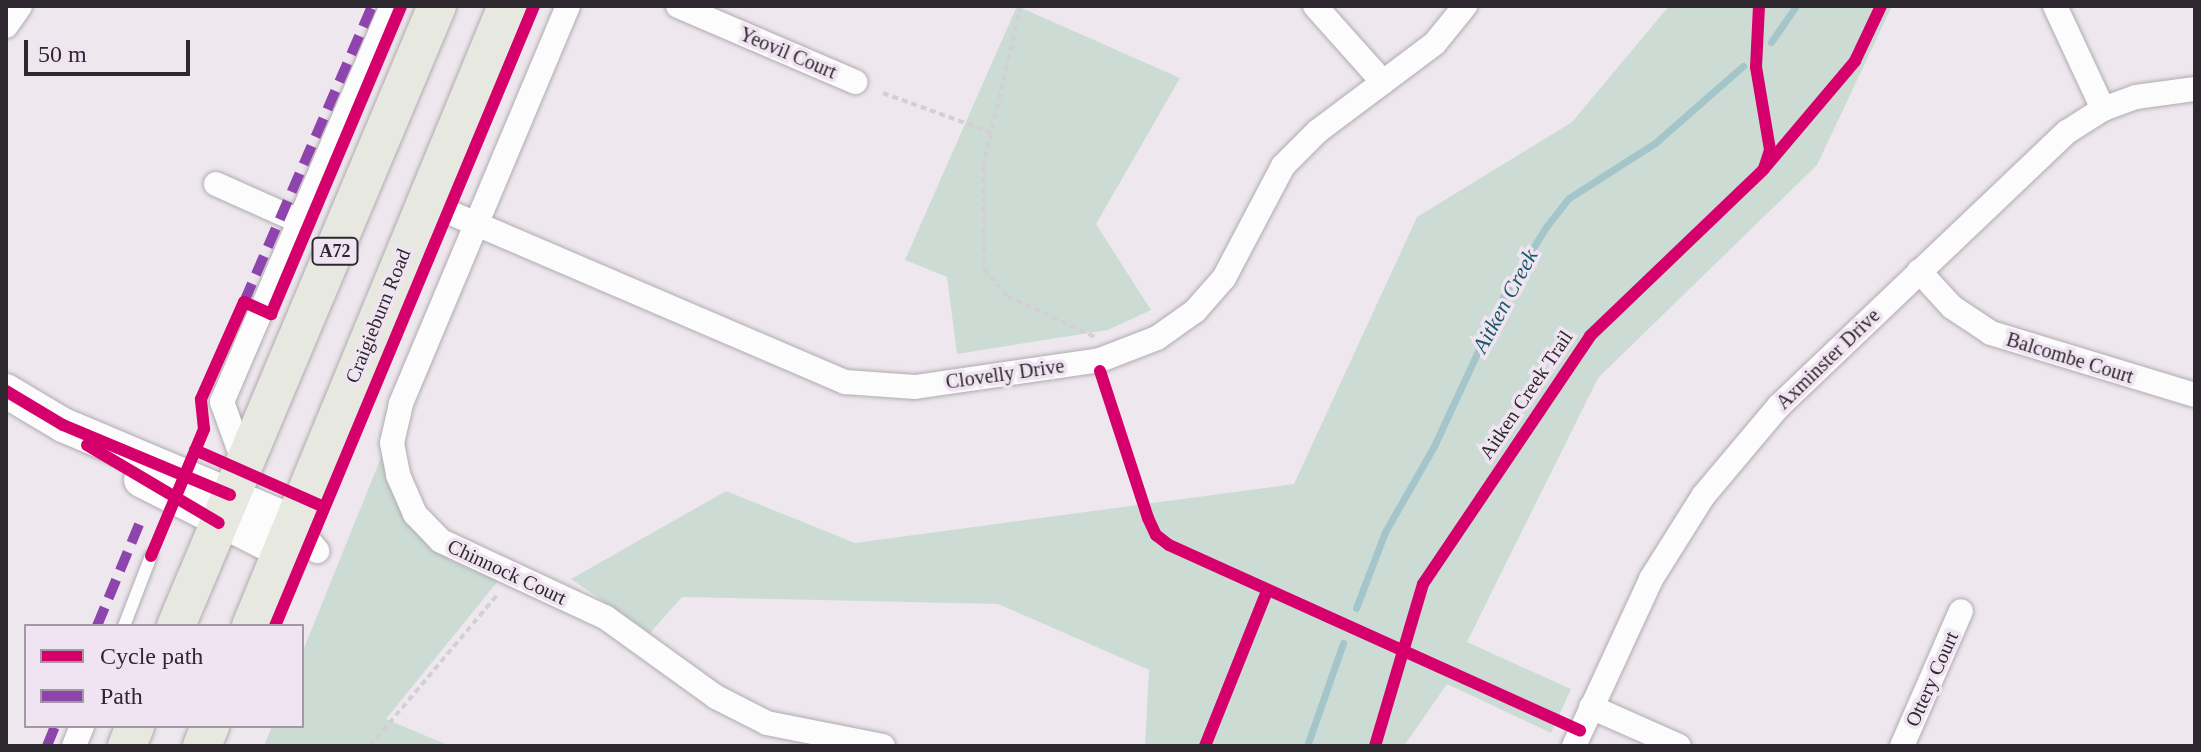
<!DOCTYPE html>
<style>
body{margin:0}
#map{position:relative;width:2201px;height:752px;overflow:hidden;background:#eee8ee;font-family:"Times New Roman",serif}
div>[style]{position:absolute}
[style*='--x']{left:calc(var(--x)*1px);top:calc(var(--y)*1px);width:calc(var(--w)*1px);rotate:calc(var(--a)*1deg)}
.green>*{inset:0;background:#ccdcd5}
.stream>*{height:7px;margin:-3.5px;padding:0 3.5px;transform-origin:3.5px;border-radius:3.5px;background:#a4c5ca}
.path>*{height:4px;margin-top:-2px;transform-origin:0;background:repeating-linear-gradient(90deg,#d3d0d3 0 6px,transparent 0 10px)}
.roads{filter:drop-shadow(0 0 2px #b0abb0) drop-shadow(0 0 2px #b0abb0)}
.lane>*{height:12px;margin:-6px;padding:0 6px;transform-origin:6px;border-radius:6px;background:#fcfcfc}
.street>*{height:24px;margin:-12px;padding:0 12px;transform-origin:12px;border-radius:12px;background:#fcfcfc}
.secondary>*{height:34px;margin:-17px;padding:0 17px;transform-origin:17px;border-radius:17px;background:#fcfcfc}
.primary>*{height:38px;margin:-19px;padding:0 19px;transform-origin:19px;border-radius:19px;background:#e7e9e0}
.quiet>*{height:10px;margin-top:-5px;transform-origin:0;background:repeating-linear-gradient(90deg,#8e44ad 0 20px,transparent 0 30px)}
.cycleway>*{height:12px;margin:-6px;padding:0 6px;transform-origin:6px;border-radius:6px;background:#d6006c}
span{translate:-50% -50%;white-space:nowrap;text-align:center;line-height:1.15;-webkit-text-stroke:7px #f1e4f2;paint-order:stroke}
.shield-label span{padding:2px 6px;background:#f1e4f2;border:2px solid;border-radius:6px;-webkit-text-stroke-width:0}
.shield-label{font-size:18px;color:#2d282d;font-weight:700}
.street-label{font-size:20px;color:#2d282d}
.water-label{font-size:22px;color:#165b61;font-style:italic}
.frame{position:absolute;inset:0;border:8px solid #2d282d;pointer-events:none}
.legend{position:absolute;left:24px;top:624px;width:280px;height:104px;box-sizing:border-box;background:#f1e4f2;border:2px solid #a399a3;margin:0;padding:10px 14px;list-style:none;font-size:24px;color:#2d282d}
.legend li{display:flex;align-items:center;gap:16px;height:40px}
.legend b{width:40px;border:2px solid #a399a3}
.scale{position:absolute;left:24px;top:40px;width:166px;height:36px;box-sizing:border-box;border:4px solid #2d282d;border-top:0;padding-left:10px;font-size:24px;line-height:28px;white-space:nowrap;color:#2d282d;-webkit-text-stroke:6px #f1e4f2;paint-order:stroke}
</style>
<div id="map">
<div class="green">
<div style="clip-path:polygon(1017px 6px,1180px 78px,1096px 224px,1151px 310px,1108px 330px,957px 354px,947px 277px,905px 260px)"></div>
<div style="clip-path:polygon(1669px 6px,1892px 6px,1817px 165px,1598px 378px,1467px 642px,1571px 689px,1551px 733px,1447px 684px,1404px 746px,1145px 746px,1149px 670px,998px 604px,682px 597px,650px 633px,571px 579px,726px 491px,855px 543px,1294px 484px,1417px 217px,1572px 122px)"></div>
<div style="clip-path:polygon(382px 455px,406px 521px,450px 560px,498px 581px,386px 719px,450px 746px,264px 746px,272px 726px,302px 726px,302px 653px)"></div>
</div>
<div class="stream">
<div style="--x:1771;--y:42;--w:44;--a:-55.2"></div>
<div style="--x:1356;--y:608;--w:81;--a:-69.1"></div>
<div style="--x:1385;--y:532;--w:99;--a:-60.3"></div>
<div style="--x:1434;--y:446;--w:166;--a:-65.1"></div>
<div style="--x:1504;--y:295;--w:80;--a:-58.3"></div>
<div style="--x:1546;--y:227;--w:37;--a:-52"></div>
<div style="--x:1569;--y:198;--w:102;--a:-32.6"></div>
<div style="--x:1655;--y:143;--w:117;--a:-41.2"></div>
<div style="--x:1307;--y:746;--w:109;--a:-70.7"></div>
</div>
<div class="path">
<div style="--x:1021;--y:6;--w:165;--a:103.3"></div>
<div style="--x:983;--y:167;--w:102;--a:89.4"></div>
<div style="--x:984;--y:269;--w:35;--a:50"></div>
<div style="--x:1007;--y:296;--w:97;--a:25"></div>
<div style="--x:883;--y:93;--w:117;--a:20"></div>
<div style="--x:370;--y:746;--w:199;--a:-49.9"></div>
</div>
<div class="roads">
<div class="lane">
<div style="--x:124;--y:626;--w:75;--a:-68.9"></div>
</div>
<div class="street">
<div style="--x:568;--y:6;--w:432;--a:112.8"></div>
<div style="--x:401;--y:404;--w:40;--a:103"></div>
<div style="--x:392;--y:443;--w:33;--a:79"></div>
<div style="--x:398;--y:475;--w:43;--a:66.4"></div>
<div style="--x:415;--y:514;--w:37;--a:46"></div>
<div style="--x:441;--y:541;--w:181;--a:24.9"></div>
<div style="--x:605;--y:617;--w:137;--a:35.8"></div>
<div style="--x:716;--y:697;--w:57;--a:27"></div>
<div style="--x:767;--y:723;--w:118;--a:11.2"></div>
<div style="--x:678;--y:6;--w:193;--a:23.2"></div>
<div style="--x:1315;--y:6;--w:102;--a:48.2"></div>
<div style="--x:2055;--y:6;--w:114;--a:65"></div>
<div style="--x:6;--y:26;--w:24;--a:-55"></div>
<div style="--x:216;--y:184;--w:93;--a:24.1"></div>
<div style="--x:425;--y:202;--w:457;--a:23.2"></div>
<div style="--x:845;--y:382;--w:70;--a:4.1"></div>
<div style="--x:915;--y:387;--w:187;--a:-8.3"></div>
<div style="--x:1100;--y:360;--w:61;--a:-21.1"></div>
<div style="--x:1157;--y:338;--w:47;--a:-35.4"></div>
<div style="--x:1195;--y:311;--w:44;--a:-48.7"></div>
<div style="--x:1224;--y:278;--w:127;--a:-62.2"></div>
<div style="--x:1283;--y:166;--w:49;--a:-45"></div>
<div style="--x:1318;--y:131;--w:146;--a:-36.9"></div>
<div style="--x:1435;--y:43;--w:48;--a:-51"></div>
<div style="--x:1919;--y:271;--w:49;--a:47.5"></div>
<div style="--x:1952;--y:307;--w:47;--a:33.7"></div>
<div style="--x:1991;--y:333;--w:213;--a:16.9"></div>
<div style="--x:244;--y:463;--w:65;--a:-109.8"></div>
<div style="--x:222;--y:402;--w:431;--a:-66.8"></div>
<div style="--x:293;--y:522;--w:38;--a:50"></div>
<div style="--x:1591;--y:707;--w:96;--a:23.9"></div>
<div style="--x:74;--y:746;--w:22;--a:-68"></div>
<div style="--x:1574;--y:746;--w:184;--a:-65.2"></div>
<div style="--x:1651;--y:579;--w:99;--a:-57.8"></div>
<div style="--x:1704;--y:495;--w:116;--a:-49.9"></div>
<div style="--x:1779;--y:406;--w:398;--a:-43.6"></div>
<div style="--x:2067;--y:132;--w:43;--a:-32.6"></div>
<div style="--x:2103;--y:109;--w:35;--a:-20"></div>
<div style="--x:2136;--y:97;--w:60;--a:-7.7"></div>
<div style="--x:1902;--y:746;--w:147;--a:-66.4"></div>
</div>
<div class="secondary">
<div style="--x:6;--y:391;--w:66;--a:30.8"></div>
<div style="--x:63;--y:425;--w:250;--a:22.9"></div>
<div style="--x:141;--y:480;--w:158;--a:26.7"></div>
</div>
<div class="primary">
<div style="--x:176;--y:626;--w:673;--a:-67.17"></div>
<div style="--x:251;--y:626;--w:671;--a:-67.56"></div>
<div style="--x:127;--y:746;--w:22;--a:-68"></div>
<div style="--x:202;--y:746;--w:22;--a:-68"></div>
</div>
</div>
<div class="quiet">
<div style="--x:244;--y:302;--w:322;--a:-66.6"></div>
<div style="--x:97;--y:626;--w:120;--a:-67.5"></div>
<div style="--x:47;--y:746;--w:22;--a:-68"></div>
</div>
<div class="cycleway">
<div style="--x:1759;--y:6;--w:61;--a:92.8"></div>
<div style="--x:1756;--y:67;--w:84;--a:80.4"></div>
<div style="--x:1770;--y:150;--w:19;--a:108"></div>
<div style="--x:1100;--y:371;--w:155;--a:71.9"></div>
<div style="--x:1148;--y:518;--w:19;--a:65"></div>
<div style="--x:1156;--y:535;--w:16;--a:38"></div>
<div style="--x:1169;--y:545;--w:451;--a:24.3"></div>
<div style="--x:6;--y:391;--w:66;--a:30.8"></div>
<div style="--x:63;--y:425;--w:181;--a:22.7"></div>
<div style="--x:87;--y:445;--w:153;--a:30.6"></div>
<div style="--x:195;--y:450;--w:141;--a:23.8"></div>
<div style="--x:151;--y:556;--w:138;--a:-67.3"></div>
<div style="--x:204;--y:429;--w:30;--a:-96"></div>
<div style="--x:201;--y:399;--w:106;--a:-66.1"></div>
<div style="--x:244;--y:302;--w:30;--a:24"></div>
<div style="--x:271;--y:314;--w:334;--a:-67.1"></div>
<div style="--x:275;--y:626;--w:672;--a:-67.33"></div>
<div style="--x:1205;--y:746;--w:167;--a:-68.2"></div>
<div style="--x:1375;--y:746;--w:169;--a:-73.5"></div>
<div style="--x:1423;--y:584;--w:299;--a:-56"></div>
<div style="--x:1590;--y:336;--w:240;--a:-43.8"></div>
<div style="--x:1763;--y:170;--w:143;--a:-49.8"></div>
<div style="--x:1855;--y:61;--w:61;--a:-64.7"></div>
</div>
<div class="shield-label">
<span style="left:335px;top:251px">A72</span>
</div>
<div class="street-label">
<span style="left:788px;top:53px;rotate:23deg">Yeovil Court</span>
<span style="left:378px;top:316px;rotate:-68deg">Craigieburn Road</span>
<span style="left:2070px;top:358px;rotate:17deg">Balcombe Court</span>
<span style="left:1828px;top:359px;rotate:-44deg">Axminster Drive</span>
<span style="left:1005px;top:374px;rotate:-8deg">Clovelly Drive</span>
<span style="left:1526px;top:395px;rotate:-56deg">Aitken Creek Trail</span>
<span style="left:507px;top:572px;rotate:25deg">Chinnock Court</span>
<span style="left:1932px;top:679px;rotate:-66deg">Ottery Court</span>
</div>
<div class="water-label">
<span style="left:1505px;top:301px;rotate:-62deg">Aitken Creek</span>
</div>
<div class="frame"></div>
<ul class="legend">
<li><b style="height:10px;background:#d6006c"></b>Cycle path</li>
<li><b style="height:10px;background:#8e44ad"></b>Path</li>
</ul>
<div class="scale">50 m</div>
</div>
